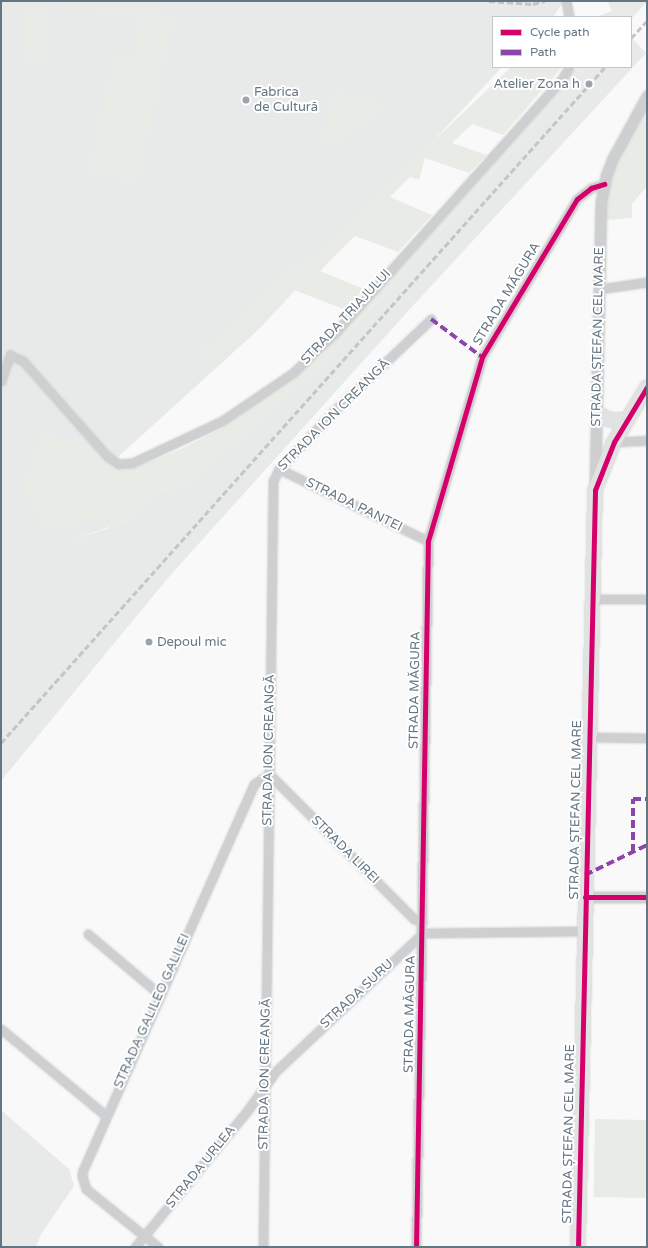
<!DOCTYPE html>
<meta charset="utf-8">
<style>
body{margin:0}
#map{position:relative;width:648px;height:1248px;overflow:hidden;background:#f9f9f9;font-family:"Varela Round",sans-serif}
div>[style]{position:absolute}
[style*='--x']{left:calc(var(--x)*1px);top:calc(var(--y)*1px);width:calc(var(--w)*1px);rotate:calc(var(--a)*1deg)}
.built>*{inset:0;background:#e8e9e9}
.green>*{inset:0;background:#e8ebe6;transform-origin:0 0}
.roads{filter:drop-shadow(0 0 1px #d5d6d7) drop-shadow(0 0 1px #d5d6d7)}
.minor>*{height:9px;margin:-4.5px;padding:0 4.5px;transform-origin:4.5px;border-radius:4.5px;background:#cecfd0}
.tertiary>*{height:11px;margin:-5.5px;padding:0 5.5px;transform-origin:5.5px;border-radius:5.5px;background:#cecfd0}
.primary>*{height:14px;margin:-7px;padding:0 7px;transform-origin:7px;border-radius:7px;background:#e1e2e2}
.rail>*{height:3px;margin-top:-1.5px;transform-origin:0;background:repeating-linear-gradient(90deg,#c3c5c6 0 6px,transparent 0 9px)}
.quiet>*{height:4px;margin-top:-2px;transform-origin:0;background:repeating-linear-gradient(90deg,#8e44ad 0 8px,transparent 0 12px)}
.cycleway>*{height:5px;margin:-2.5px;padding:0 2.5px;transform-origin:2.5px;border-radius:2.5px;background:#d6006c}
.dots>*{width:11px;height:11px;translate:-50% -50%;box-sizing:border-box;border:2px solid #fff;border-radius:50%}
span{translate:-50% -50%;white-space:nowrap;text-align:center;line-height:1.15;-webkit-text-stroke:4px #fff;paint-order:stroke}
.poi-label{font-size:13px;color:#657683}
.right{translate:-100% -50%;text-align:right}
.left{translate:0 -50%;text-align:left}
.street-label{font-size:13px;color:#657683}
.frame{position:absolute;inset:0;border:2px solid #657683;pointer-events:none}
.legend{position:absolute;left:492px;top:16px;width:140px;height:52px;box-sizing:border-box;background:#fff;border:1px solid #c1c8cd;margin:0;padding:5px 7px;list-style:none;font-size:12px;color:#657683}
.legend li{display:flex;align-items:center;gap:8px;height:20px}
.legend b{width:20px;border:1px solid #c1c8cd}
</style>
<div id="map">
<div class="built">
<div style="clip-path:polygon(1px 1px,564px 1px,553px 17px,493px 17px,493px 67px,502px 67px,260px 328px,107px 467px,112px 526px,63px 543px,127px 522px,156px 493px,186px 485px,322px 364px,587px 67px,631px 67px,631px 37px,646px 53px,409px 310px,167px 579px,1px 781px)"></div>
<div style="clip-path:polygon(1px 1110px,69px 1169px,74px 1186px,41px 1234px,36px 1247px,1px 1247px)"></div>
</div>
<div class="green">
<div style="left:25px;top:1px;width:24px;height:58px"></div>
<div style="clip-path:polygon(55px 1px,136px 1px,144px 3px,143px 10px,173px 17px,137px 183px,89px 170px,115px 54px,133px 57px,141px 20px)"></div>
<div style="clip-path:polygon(607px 1px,647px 1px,647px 2px,631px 19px,631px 17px,596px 17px,612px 11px)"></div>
<div style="clip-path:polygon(511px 67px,562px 67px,503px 135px,472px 124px,452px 143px,487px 155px,469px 173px,425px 158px,419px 180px,410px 177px,390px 197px,432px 215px,398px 252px,355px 236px,320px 271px,364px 289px,346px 310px,294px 290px,211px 365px,200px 353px,291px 268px,302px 267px)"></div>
<div style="clip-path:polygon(577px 67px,587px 67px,322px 364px,186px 485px,156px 493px,127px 522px,110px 529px,108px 518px,45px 528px,23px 487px,42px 434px,96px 448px,106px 462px,116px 470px,130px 469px,179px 450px,226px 426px,320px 357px)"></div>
<div style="clip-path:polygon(334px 91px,338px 92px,390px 104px,333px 146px,322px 143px)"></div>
<div style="clip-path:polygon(647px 108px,647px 186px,632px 204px,632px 218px,607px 220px,606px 203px,611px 177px)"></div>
<div style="left:595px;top:1119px;width:52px;height:78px;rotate:1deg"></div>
</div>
<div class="roads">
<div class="minor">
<div style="--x:566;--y:1;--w:16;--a:79"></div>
<div style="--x:599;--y:289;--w:49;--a:-8.3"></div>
<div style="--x:1;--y:381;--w:28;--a:-71"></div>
<div style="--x:10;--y:355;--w:14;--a:25"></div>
<div style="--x:23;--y:361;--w:127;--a:48.5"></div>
<div style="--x:107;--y:456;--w:14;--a:36"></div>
<div style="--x:118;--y:464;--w:14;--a:-4"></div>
<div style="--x:132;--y:463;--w:99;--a:-25"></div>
<div style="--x:222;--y:421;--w:87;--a:-34.2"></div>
<div style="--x:294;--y:372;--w:57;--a:-43.6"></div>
<div style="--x:335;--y:333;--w:341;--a:-48.2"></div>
<div style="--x:562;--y:79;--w:14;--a:-60"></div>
<div style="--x:614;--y:442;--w:33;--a:-3"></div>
<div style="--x:279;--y:469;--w:165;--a:25.8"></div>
<div style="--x:591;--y:599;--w:56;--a:0"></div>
<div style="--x:589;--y:737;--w:58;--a:1"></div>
<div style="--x:88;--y:934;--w:93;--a:40.2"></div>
<div style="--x:1;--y:1029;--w:136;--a:39.6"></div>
<div style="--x:135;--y:1247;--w:176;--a:-50.5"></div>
<div style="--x:247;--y:1111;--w:48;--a:-54.3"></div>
<div style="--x:275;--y:1072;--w:203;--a:-43.2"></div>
<div style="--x:423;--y:933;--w:161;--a:-0.7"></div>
<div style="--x:158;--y:1247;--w:92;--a:-141.1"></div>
<div style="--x:86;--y:1189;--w:14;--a:-107"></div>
<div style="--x:82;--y:1176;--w:6;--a:-81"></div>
<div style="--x:83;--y:1170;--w:422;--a:-66.1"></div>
<div style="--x:254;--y:784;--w:18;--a:-34"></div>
<div style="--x:269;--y:774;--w:205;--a:45"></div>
<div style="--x:414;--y:919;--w:9;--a:18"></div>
<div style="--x:263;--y:1247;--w:766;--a:-89.25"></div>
<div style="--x:273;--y:481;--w:13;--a:-63"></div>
<div style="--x:279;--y:469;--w:79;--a:-46.5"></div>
<div style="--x:333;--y:412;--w:135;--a:-43.5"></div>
<div style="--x:416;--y:1247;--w:706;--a:-89.03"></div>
<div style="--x:428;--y:541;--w:192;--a:-73.6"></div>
<div style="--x:482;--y:357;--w:184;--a:-59"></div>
<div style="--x:577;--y:199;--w:18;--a:-38"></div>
<div style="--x:591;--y:188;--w:14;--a:-17"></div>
</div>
<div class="tertiary">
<div style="--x:595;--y:483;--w:281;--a:-88.8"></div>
<div style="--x:601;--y:202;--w:26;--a:-79"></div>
<div style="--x:606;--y:176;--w:19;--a:-69"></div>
<div style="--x:613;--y:158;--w:71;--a:-61.3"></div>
<div style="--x:585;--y:897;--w:62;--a:0"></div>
</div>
<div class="primary">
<div style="--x:598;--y:414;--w:14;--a:25"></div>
<div style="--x:611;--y:420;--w:15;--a:0"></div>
<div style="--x:578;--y:1247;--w:757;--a:-88.71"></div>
<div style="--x:595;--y:490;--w:52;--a:-68.4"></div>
<div style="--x:614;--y:442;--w:64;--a:-59"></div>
</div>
</div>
<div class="rail">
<div style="--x:489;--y:1;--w:44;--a:3.9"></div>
<div style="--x:533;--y:4;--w:12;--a:-14"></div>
<div style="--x:631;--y:38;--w:23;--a:-47"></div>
<div style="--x:1;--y:743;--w:907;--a:-48.22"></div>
</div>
<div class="quiet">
<div style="--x:431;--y:319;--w:64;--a:36.7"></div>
<div style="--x:633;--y:852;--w:53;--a:-90"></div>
<div style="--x:633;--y:799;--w:14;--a:0"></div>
<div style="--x:585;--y:875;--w:69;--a:-25.8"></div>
</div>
<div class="cycleway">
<div style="--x:585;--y:897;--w:62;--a:0"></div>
<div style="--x:416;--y:1247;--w:706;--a:-89.03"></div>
<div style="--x:428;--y:541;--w:192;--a:-73.6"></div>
<div style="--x:482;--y:357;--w:184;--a:-59"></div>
<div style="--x:577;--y:199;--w:18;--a:-38"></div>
<div style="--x:591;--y:188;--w:14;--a:-17"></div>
<div style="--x:578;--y:1247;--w:757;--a:-88.71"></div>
<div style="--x:595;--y:490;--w:52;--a:-68.4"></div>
<div style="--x:614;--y:442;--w:64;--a:-59"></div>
</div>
<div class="dots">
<div style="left:589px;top:84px;background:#99a4ac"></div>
<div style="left:246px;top:100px;background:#99a4ac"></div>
<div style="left:149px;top:642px;background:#99a4ac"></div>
</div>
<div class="poi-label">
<span class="right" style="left:580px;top:84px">Atelier Zona h</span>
<span class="left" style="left:254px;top:100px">Fabrica<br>de Cultură</span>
<span class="left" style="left:157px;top:642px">Depoul mic</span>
</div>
<div class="street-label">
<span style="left:507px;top:294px;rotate:-59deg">STRADA MĂGURA</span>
<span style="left:346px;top:317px;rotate:-47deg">STRADA TRIAJULUI</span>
<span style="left:598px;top:337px;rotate:-89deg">STRADA ȘTEFAN CEL MARE</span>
<span style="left:334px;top:415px;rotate:-45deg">STRADA ION CREANGĂ</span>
<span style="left:354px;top:505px;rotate:26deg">STRADA PANTEI</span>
<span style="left:415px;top:690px;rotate:-89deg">STRADA MĂGURA</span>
<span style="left:269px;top:750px;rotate:-89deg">STRADA ION CREANGĂ</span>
<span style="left:576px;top:810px;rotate:-89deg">STRADA ȘTEFAN CEL MARE</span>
<span style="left:345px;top:850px;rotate:45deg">STRADA LIREI</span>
<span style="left:357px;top:994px;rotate:-43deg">STRADA SURU</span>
<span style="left:152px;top:1011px;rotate:-66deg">STRADA GALILEO GALILEI</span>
<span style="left:410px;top:1014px;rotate:-89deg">STRADA MĂGURA</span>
<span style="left:265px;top:1074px;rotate:-89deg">STRADA ION CREANGĂ</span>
<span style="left:569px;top:1134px;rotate:-89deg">STRADA ȘTEFAN CEL MARE</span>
<span style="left:201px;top:1167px;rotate:-51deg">STRADA URLEA</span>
</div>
<div class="frame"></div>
<ul class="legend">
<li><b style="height:5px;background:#d6006c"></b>Cycle path</li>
<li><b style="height:5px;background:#8e44ad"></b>Path</li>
</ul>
</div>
